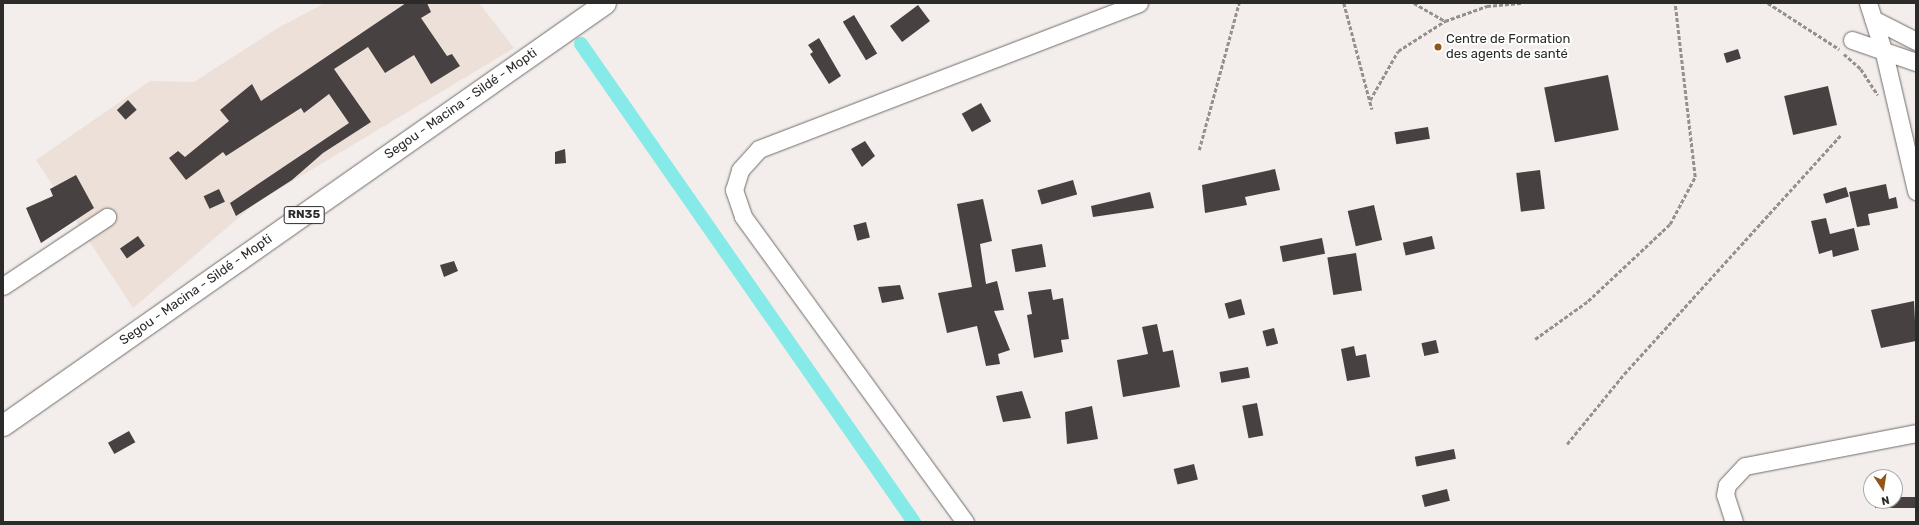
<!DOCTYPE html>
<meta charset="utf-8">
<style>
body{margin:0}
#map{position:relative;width:1919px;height:525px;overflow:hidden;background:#f3eeeb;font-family:Rubik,sans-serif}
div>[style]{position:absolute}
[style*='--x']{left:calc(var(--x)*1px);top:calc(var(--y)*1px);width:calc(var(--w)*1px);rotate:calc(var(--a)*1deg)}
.built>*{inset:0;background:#ece0d8}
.canal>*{height:14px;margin:-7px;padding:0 7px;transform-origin:7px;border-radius:7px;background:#86eae9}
.building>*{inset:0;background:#474241;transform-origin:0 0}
.path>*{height:2.5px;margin-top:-1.25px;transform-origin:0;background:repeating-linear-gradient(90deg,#94908e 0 4px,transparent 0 6px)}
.roads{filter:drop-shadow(0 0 1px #706c69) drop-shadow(0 0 1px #706c69)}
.minor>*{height:17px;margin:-8.5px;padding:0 8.5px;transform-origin:8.5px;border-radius:8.5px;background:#fff}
.major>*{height:21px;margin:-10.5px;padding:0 10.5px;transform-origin:10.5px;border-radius:10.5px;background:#fff}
.dots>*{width:11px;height:11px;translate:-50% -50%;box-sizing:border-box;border:2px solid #fff;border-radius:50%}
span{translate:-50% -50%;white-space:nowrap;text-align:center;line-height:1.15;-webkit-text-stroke:4px #fff;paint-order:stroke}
.shield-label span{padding:1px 3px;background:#fff;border:1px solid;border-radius:3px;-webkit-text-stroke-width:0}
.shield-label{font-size:12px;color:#2d2b2a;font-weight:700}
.poi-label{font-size:13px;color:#2d2b2a}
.left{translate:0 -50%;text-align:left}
.street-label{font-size:13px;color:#2d2b2a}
.frame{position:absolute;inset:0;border:4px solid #2d2b2a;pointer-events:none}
.north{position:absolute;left:1863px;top:469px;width:40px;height:40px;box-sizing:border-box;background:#fff;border:1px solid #abaaaa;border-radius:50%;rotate:168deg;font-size:11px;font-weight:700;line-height:16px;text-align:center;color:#2d2b2a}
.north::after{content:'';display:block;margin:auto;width:14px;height:18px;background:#93551a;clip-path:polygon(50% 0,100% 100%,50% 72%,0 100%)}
</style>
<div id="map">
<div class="built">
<div style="clip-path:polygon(325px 3px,479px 3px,514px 48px,256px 203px,133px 308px,36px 160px,150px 81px,194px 82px,276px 29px)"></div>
</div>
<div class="canal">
<div style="--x:581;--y:44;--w:583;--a:55.14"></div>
</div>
<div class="building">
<div style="clip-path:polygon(406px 3px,427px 3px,431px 12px,421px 18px,447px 56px,452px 54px,460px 66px,431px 84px,414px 55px,385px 73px,368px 47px,334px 69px,371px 122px,323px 153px,292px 180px,236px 216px,230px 203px,349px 123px,329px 94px,304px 113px,301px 108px,226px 156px,223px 152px,186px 180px,169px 158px,178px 151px,185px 157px,229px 121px,220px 110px,252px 84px,261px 101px)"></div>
<div style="left:918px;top:5px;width:20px;height:35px;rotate:53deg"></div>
<div style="left:854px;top:15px;width:45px;height:13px;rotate:59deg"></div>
<div style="clip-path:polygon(819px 38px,841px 76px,829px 84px,810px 54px,813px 52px,808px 45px)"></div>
<div style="left:1738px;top:49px;width:10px;height:15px;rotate:73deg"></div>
<div style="left:1608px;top:75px;width:56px;height:65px;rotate:79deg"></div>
<div style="left:1828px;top:86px;width:40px;height:45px;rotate:77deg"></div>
<div style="left:128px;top:100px;width:13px;height:15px;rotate:48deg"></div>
<div style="left:981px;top:103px;width:21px;height:22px;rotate:61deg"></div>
<div style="left:1428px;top:127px;width:12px;height:34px;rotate:81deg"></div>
<div style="clip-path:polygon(865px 141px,875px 156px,862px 167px,851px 149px)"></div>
<div style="clip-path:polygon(565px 149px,566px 163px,555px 164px,555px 152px)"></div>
<div style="clip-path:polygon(1275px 169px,1280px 190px,1245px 197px,1247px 205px,1205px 213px,1202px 185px)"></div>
<div style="left:1540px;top:170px;width:39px;height:24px;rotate:83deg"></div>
<div style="clip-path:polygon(76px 175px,94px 208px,41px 243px,26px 208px,53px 196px,50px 189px)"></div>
<div style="left:1073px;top:180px;width:15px;height:37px;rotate:74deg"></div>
<div style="clip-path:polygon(1886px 184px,1889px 199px,1896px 197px,1898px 208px,1868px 214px,1870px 225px,1857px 227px,1849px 192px)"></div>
<div style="left:1846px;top:187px;width:10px;height:24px;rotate:73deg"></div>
<div style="left:219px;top:189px;width:14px;height:17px;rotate:65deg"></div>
<div style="clip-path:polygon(1150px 192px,1154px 208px,1093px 217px,1091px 206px)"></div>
<div style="clip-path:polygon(983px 199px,992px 241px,980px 244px,986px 284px,997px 281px,1004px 310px,994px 311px,1010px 350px,998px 354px,1000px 364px,986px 366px,977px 326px,947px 333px,938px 293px,972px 287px,957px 204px)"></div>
<div style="left:1374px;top:205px;width:36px;height:27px;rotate:77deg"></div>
<div style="clip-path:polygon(1826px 218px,1830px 234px,1854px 228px,1859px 250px,1833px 257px,1832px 250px,1819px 254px,1811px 221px)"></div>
<div style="left:866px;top:222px;width:16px;height:13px;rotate:76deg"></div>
<div style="left:138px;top:236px;width:12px;height:22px;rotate:55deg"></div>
<div style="left:1432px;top:236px;width:13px;height:30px;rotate:77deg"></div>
<div style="left:1322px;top:238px;width:16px;height:43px;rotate:79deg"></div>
<div style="left:1042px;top:244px;width:23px;height:31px;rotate:80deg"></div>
<div style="left:1356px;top:253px;width:38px;height:29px;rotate:81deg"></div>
<div style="clip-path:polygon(454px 261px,458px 271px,444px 277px,440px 265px)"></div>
<div style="clip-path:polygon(900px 285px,904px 299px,882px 303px,878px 287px)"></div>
<div style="clip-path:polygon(1051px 289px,1053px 300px,1063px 298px,1069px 339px,1061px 340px,1063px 352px,1034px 358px,1027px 315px,1032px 314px,1028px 292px)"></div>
<div style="left:1241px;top:299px;width:16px;height:17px;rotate:75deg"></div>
<div style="clip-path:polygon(1914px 301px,1916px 341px,1881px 348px,1871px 310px)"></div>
<div style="clip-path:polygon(1157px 324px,1163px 352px,1173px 350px,1180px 387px,1123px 397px,1117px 360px,1148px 354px,1142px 327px)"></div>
<div style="left:1274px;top:328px;width:16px;height:12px;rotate:75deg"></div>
<div style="left:1436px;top:340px;width:13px;height:15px;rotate:77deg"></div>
<div style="clip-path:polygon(1354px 346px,1356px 356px,1366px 354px,1370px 377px,1347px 381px,1341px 349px)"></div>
<div style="left:1248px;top:367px;width:11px;height:29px;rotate:80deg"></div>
<div style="clip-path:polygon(1022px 391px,1031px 418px,1003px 422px,996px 396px)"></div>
<div style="left:1257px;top:403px;width:33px;height:15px;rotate:79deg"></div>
<div style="clip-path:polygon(1092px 406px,1098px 439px,1067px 444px,1065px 412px)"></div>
<div style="left:129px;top:431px;width:13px;height:24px;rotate:61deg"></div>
<div style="left:1454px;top:449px;width:10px;height:40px;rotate:79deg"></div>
<div style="left:1194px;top:464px;width:16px;height:21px;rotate:76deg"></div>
<div style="left:1447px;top:489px;width:12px;height:26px;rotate:76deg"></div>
<div style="left:1916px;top:497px;width:11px;height:41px;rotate:90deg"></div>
</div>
<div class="path">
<div style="--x:1344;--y:3;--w:110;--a:75.2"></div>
<div style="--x:1414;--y:3;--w:36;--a:30"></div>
<div style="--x:1768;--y:3;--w:85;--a:32.9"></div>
<div style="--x:1844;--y:54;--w:23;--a:41"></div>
<div style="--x:1861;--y:69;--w:31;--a:57"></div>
<div style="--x:1370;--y:100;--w:56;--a:-60.3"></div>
<div style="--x:1398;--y:51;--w:56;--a:-32.6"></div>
<div style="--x:1445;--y:21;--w:45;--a:-19.7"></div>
<div style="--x:1487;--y:6;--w:36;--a:-5"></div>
<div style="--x:1199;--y:150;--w:152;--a:-74.8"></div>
<div style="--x:1535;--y:339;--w:65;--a:-35.6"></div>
<div style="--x:1588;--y:301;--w:112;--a:-43.2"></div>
<div style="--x:1670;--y:224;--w:53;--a:-62"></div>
<div style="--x:1695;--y:177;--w:175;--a:-96.6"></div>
<div style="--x:1567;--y:444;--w:90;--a:-50.8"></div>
<div style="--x:1624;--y:374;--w:324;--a:-47.8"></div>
</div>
<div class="roads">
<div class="minor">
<div style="--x:1868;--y:3;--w:52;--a:72.3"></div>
<div style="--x:1884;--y:53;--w:142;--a:76.9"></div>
<div style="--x:1873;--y:19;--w:48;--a:27.1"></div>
<div style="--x:1852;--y:40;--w:68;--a:19"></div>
<div style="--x:3;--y:286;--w:125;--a:-33.6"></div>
<div style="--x:965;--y:522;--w:378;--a:-126"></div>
<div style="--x:743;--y:216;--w:28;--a:-109"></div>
<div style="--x:734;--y:190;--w:21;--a:-73"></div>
<div style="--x:740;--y:170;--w:28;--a:-48"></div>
<div style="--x:759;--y:149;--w:407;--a:-21"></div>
<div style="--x:1734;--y:522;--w:28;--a:-108"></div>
<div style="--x:1725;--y:495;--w:10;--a:-79"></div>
<div style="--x:1727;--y:485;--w:26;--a:-47"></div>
<div style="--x:1745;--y:466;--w:174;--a:-10.9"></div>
</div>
<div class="major">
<div style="--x:3;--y:425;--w:735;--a:-35.03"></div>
</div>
</div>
<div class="dots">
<div style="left:1438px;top:47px;background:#93551a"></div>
</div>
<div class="shield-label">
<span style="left:304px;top:215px">RN35</span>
</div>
<div class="poi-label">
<span class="left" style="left:1446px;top:47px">Centre de Formation<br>des agents de santé</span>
</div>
<div class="street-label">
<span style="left:461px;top:104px;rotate:-35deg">Segou - Macina - Sildé - Mopti</span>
<span style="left:196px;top:290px;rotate:-35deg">Segou - Macina - Sildé - Mopti</span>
</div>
<div class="frame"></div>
<div class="north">N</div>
</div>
